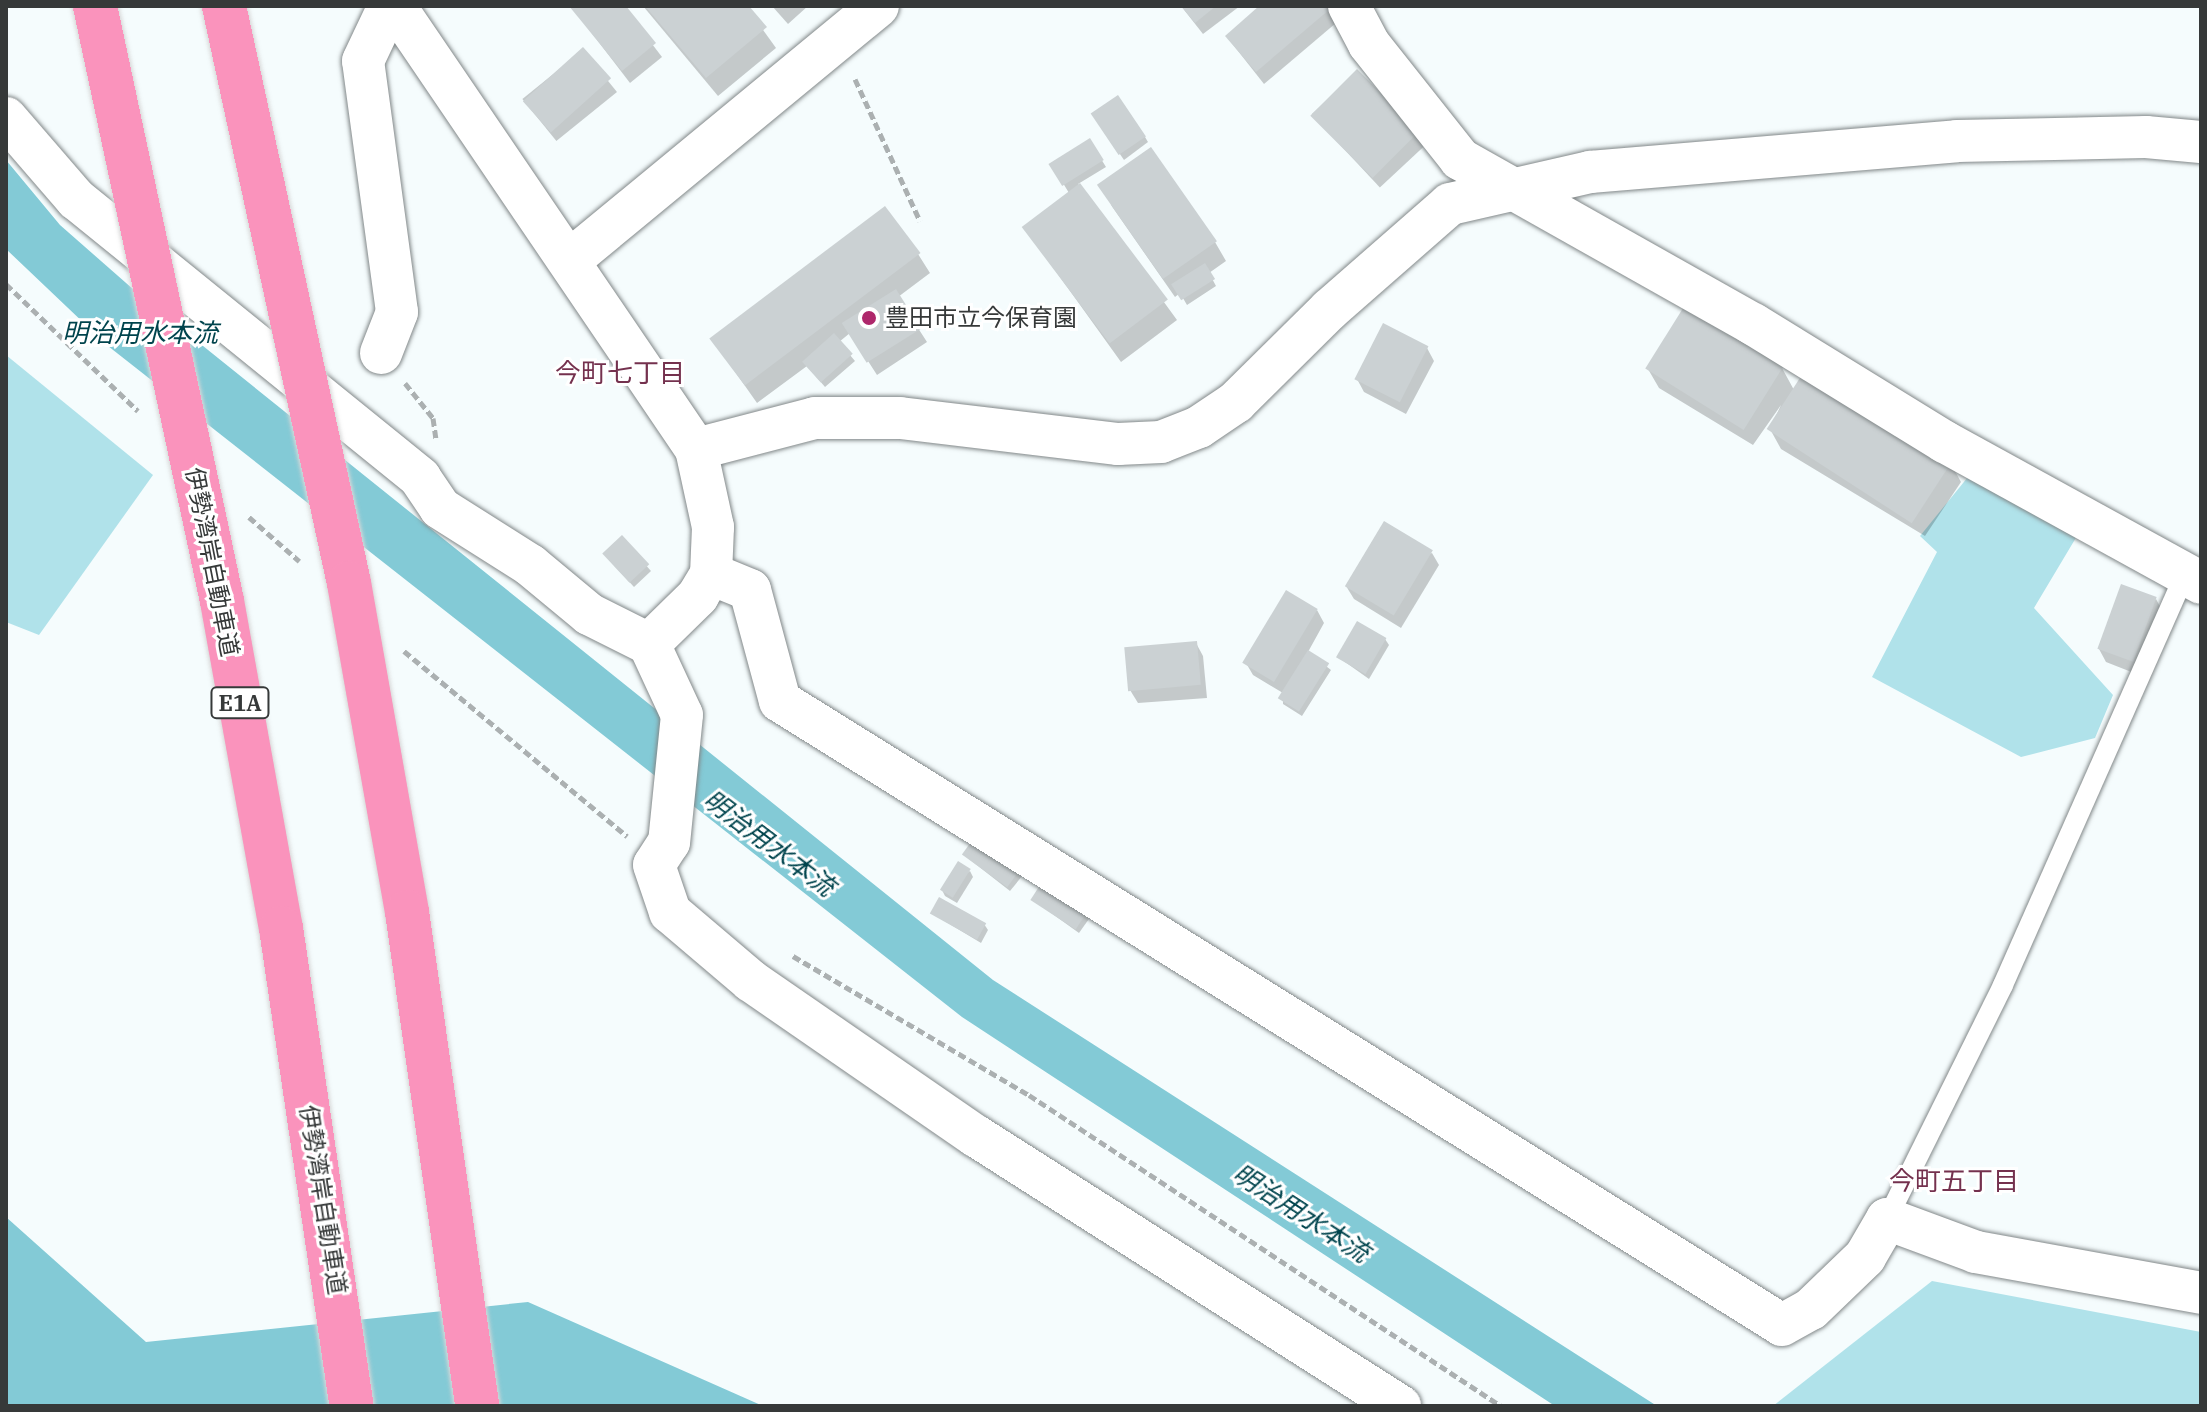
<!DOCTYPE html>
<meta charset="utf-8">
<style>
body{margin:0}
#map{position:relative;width:2207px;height:1412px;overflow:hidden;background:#f5fcfd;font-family:"IBM Plex Serif","Noto Sans JP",serif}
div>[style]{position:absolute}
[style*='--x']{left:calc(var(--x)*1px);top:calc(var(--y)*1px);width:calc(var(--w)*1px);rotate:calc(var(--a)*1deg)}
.green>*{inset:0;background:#b0e2ea}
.water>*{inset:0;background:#83cad6}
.shadow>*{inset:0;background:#0003;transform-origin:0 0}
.building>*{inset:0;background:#cbd1d3;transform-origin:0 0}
.path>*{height:5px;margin-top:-2.5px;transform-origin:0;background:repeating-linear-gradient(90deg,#abb0b1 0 8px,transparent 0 12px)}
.roads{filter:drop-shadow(0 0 2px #828889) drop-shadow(0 0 2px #828889)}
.lane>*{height:20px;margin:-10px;padding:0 10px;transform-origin:10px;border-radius:10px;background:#fff}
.street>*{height:42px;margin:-21px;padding:0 21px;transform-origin:21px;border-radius:21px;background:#fff}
.bridges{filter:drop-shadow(0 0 2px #d7d7d7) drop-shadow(0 0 2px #d7d7d7)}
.highway-bridge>*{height:44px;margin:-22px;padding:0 22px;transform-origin:22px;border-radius:22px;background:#fa93bc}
.dots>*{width:22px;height:22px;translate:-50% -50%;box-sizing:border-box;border:4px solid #fff;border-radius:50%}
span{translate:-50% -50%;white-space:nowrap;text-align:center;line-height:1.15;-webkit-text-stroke:6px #fff;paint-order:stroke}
.shield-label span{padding:2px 6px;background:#fff;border:2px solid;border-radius:6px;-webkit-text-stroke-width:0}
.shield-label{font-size:22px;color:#363939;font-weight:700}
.poi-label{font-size:24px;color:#363939}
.left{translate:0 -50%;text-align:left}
.street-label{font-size:24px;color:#363939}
.water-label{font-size:26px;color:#00444d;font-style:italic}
.neighbourhood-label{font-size:26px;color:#74314e}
.frame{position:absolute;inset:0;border:8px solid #363939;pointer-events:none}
</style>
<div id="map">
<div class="green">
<div style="clip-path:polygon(6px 355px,153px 475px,39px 635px,6px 622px)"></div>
<div style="clip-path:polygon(1972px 472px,2077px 536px,2034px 608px,2113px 695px,2095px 738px,2021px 757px,1872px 677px,1937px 552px,1920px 536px)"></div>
<div style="clip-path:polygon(1932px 1281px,2201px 1332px,2201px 1406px,1773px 1406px)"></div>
</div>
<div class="water">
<div style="clip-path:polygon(6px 160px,60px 225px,142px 297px,993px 980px,1657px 1406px,1555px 1406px,962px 1017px,108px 346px,6px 249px)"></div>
<div style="clip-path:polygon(6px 1217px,146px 1342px,528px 1302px,763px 1406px,6px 1406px)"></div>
</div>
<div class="shadow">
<div style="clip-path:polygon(571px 6px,623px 6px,662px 57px,630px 83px)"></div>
<div style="clip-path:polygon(643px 6px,746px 6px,776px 48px,718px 96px)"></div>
<div style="clip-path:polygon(772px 6px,808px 6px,788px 24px)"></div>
<div style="clip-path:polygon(1181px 6px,1240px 6px,1203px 34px)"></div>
<div style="clip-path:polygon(1262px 6px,1325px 6px,1336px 23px,1264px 84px,1227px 37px)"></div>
<div style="left:583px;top:50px;width:54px;height:78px;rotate:51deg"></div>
<div style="left:1357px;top:72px;width:100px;height:62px;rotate:47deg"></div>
<div style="clip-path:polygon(1097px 121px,1145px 137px,1148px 142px,1124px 160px)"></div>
<div style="clip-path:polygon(1090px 141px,1106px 167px,1078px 184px,1177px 320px,1121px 362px,1024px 227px,1069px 193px,1052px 165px)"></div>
<div style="clip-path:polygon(1111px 205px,1215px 242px,1226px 261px,1209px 273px,1216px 286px,1187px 305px,1180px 293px,1175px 297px)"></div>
<div style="clip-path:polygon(918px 254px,930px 273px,898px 297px,927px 342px,877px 375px,850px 333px,839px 342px,855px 361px,825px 387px,807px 366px,757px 403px,712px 339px)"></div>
<div style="clip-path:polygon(1427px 348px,1434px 361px,1406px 414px,1364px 392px,1357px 379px)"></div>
<div style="clip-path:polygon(1782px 368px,1794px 390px,1950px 462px,1961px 482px,1925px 536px,1781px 449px,1770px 429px,1781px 405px,1753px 445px,1659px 388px,1648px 369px)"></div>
<div style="clip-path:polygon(622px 538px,651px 571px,634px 587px,609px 560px)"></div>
<div style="clip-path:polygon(1432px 553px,1439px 565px,1401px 628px,1354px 599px,1346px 586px)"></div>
<div style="clip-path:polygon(2156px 599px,2163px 612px,2139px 675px,2106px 662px,2099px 649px)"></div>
<div style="clip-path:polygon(1317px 610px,1324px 623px,1308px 652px,1331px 670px,1302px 716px,1283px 704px,1283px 693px,1253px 675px,1246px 663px)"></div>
<div style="clip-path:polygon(1385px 639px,1389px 645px,1369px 679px,1338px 657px)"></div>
<div style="clip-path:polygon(1196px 643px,1203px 656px,1207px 698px,1138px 703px,1130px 690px)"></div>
<div style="clip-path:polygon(964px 855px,1023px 875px,1010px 891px)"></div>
<div style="clip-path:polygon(970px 871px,973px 877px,957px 903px,945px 896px,942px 890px)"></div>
<div style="clip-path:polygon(1033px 900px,1091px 916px,1079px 933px)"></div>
<div style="clip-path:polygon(933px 914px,984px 924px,988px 930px,981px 943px)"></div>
</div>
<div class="building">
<div style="clip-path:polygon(569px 6px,626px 6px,656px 43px,622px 71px)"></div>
<div style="clip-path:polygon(645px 6px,749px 6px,767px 27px,706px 78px)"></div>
<div style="clip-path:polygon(1181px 6px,1216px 6px,1195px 23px)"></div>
<div style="clip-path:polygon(1259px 6px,1327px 6px,1330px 9px,1256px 72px,1225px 36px)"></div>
<div style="left:583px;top:47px;width:42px;height:81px;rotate:48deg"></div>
<div style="left:1357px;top:69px;width:88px;height:66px;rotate:45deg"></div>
<div style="left:1118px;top:95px;width:50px;height:33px;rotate:56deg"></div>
<div style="left:1090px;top:138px;width:26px;height:49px;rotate:58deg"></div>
<div style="left:1151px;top:147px;width:115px;height:66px;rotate:55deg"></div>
<div style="left:1080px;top:183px;width:146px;height:73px;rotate:53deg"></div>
<div style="left:885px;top:206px;width:59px;height:220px;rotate:53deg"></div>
<div style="left:1205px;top:263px;width:19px;height:40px;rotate:58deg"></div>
<div style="left:896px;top:289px;width:47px;height:64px;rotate:58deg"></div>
<div style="left:1685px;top:305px;width:116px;height:75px;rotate:32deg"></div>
<div style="left:1383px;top:323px;width:51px;height:63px;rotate:27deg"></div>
<div style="left:834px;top:333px;width:28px;height:43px;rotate:48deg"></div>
<div style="left:1807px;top:367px;width:173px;height:74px;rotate:33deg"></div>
<div style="left:1384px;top:521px;width:57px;height:76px;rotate:31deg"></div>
<div style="left:622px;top:535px;width:40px;height:27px;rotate:47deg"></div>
<div style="left:2121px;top:584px;width:38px;height:69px;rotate:20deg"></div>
<div style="left:1286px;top:590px;width:37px;height:85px;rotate:31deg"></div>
<div style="left:1357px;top:621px;width:34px;height:42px;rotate:30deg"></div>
<div style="left:1197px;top:641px;width:44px;height:73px;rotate:85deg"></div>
<div style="left:1308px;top:650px;width:25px;height:57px;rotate:32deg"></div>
<div style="left:976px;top:835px;width:56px;height:24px;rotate:36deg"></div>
<div style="left:958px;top:861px;width:15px;height:34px;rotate:32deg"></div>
<div style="left:1044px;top:879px;width:54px;height:25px;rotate:33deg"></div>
<div style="left:939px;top:897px;width:54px;height:19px;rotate:29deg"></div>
</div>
<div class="path">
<div style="--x:855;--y:79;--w:156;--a:65.4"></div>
<div style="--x:6;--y:284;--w:183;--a:43.9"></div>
<div style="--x:405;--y:383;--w:45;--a:51.3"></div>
<div style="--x:433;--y:418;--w:21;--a:82"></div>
<div style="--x:249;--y:517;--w:67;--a:41.3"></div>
<div style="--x:404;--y:651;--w:290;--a:39.7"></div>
<div style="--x:793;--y:956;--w:274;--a:30.5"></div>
<div style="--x:1029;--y:1095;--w:565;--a:33.38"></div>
</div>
<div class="roads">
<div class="lane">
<div style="--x:1887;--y:1219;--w:261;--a:-63.6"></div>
<div style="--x:2003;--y:985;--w:452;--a:-66.1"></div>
</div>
<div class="street">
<div style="--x:395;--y:6;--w:536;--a:55.81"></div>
<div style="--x:696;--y:449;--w:80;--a:77.7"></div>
<div style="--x:713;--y:527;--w:47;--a:92.4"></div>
<div style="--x:711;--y:574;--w:26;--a:121"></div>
<div style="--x:698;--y:596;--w:69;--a:135.6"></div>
<div style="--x:649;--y:644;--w:78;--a:65.1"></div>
<div style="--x:682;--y:715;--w:128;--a:95.8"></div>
<div style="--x:669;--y:842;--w:27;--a:123"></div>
<div style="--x:654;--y:865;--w:50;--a:71.2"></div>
<div style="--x:670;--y:912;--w:106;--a:40.4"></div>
<div style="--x:751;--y:981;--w:273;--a:34.6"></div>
<div style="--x:976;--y:1136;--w:503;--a:32.49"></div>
<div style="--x:1349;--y:6;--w:43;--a:62.2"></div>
<div style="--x:1369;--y:44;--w:147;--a:51.6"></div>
<div style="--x:1460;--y:159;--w:336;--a:29.4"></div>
<div style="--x:1753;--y:324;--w:225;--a:31.6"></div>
<div style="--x:1945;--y:442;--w:292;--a:28.8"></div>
<div style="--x:6;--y:118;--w:107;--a:49.2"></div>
<div style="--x:76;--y:199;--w:443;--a:39"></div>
<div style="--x:420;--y:478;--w:36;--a:56"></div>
<div style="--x:440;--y:508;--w:107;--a:32.3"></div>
<div style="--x:530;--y:565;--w:77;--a:39.7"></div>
<div style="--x:589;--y:614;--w:67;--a:26.6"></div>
<div style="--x:570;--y:260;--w:399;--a:-39.5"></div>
<div style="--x:381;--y:353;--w:44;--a:-68.7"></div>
<div style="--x:397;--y:312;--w:253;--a:-97.7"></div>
<div style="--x:363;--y:61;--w:61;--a:-64.7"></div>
<div style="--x:696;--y:449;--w:123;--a:-14.6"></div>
<div style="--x:815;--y:418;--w:85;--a:0"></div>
<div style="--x:900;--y:418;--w:220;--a:6.8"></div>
<div style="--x:1118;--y:444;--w:43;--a:-2.7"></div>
<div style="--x:1161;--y:442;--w:41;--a:-21.5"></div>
<div style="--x:1199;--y:427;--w:45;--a:-34"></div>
<div style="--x:1236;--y:402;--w:132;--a:-44.7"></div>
<div style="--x:1330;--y:309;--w:159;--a:-41.2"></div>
<div style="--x:1450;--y:204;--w:144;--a:-12.9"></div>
<div style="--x:1590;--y:172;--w:368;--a:-4.8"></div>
<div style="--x:1957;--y:141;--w:189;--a:-1.2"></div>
<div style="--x:2146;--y:137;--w:55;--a:5.2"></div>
<div style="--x:711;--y:574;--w:42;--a:22.3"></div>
<div style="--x:750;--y:590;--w:115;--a:74.9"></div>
<div style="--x:780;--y:701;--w:1180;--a:31.91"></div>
<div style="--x:1782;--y:1325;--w:33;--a:-29"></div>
<div style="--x:1811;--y:1309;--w:75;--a:-43.9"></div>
<div style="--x:1865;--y:1257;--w:44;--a:-59.9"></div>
<div style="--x:1887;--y:1219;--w:95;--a:20.3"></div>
<div style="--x:1976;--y:1252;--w:229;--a:10.3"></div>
</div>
</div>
<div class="bridges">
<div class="highway-bridge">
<div style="--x:95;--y:6;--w:608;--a:77.95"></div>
<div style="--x:222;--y:601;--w:332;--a:79.8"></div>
<div style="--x:281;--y:928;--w:483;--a:81.6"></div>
<div style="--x:224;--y:6;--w:590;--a:77.78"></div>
<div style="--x:349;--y:583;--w:334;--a:80"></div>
<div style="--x:407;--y:912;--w:499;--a:81.9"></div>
</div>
</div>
<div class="dots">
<div style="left:869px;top:318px;background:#ae276b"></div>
</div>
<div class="shield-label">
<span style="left:240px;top:703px">E1A</span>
</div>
<div class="poi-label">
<span class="left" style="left:885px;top:318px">豊田市立今保育園</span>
</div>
<div class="street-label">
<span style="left:212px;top:562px;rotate:79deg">伊勢湾岸自動車道</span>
<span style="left:323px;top:1200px;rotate:81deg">伊勢湾岸自動車道</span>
</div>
<div class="water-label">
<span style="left:140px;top:333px">明治用水本流</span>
<span style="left:769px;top:843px;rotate:37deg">明治用水本流</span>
<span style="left:1301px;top:1213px;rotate:33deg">明治用水本流</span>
</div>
<div class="neighbourhood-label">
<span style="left:620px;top:373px">今町七丁目</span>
<span style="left:1954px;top:1181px">今町五丁目</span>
</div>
<div class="frame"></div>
</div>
